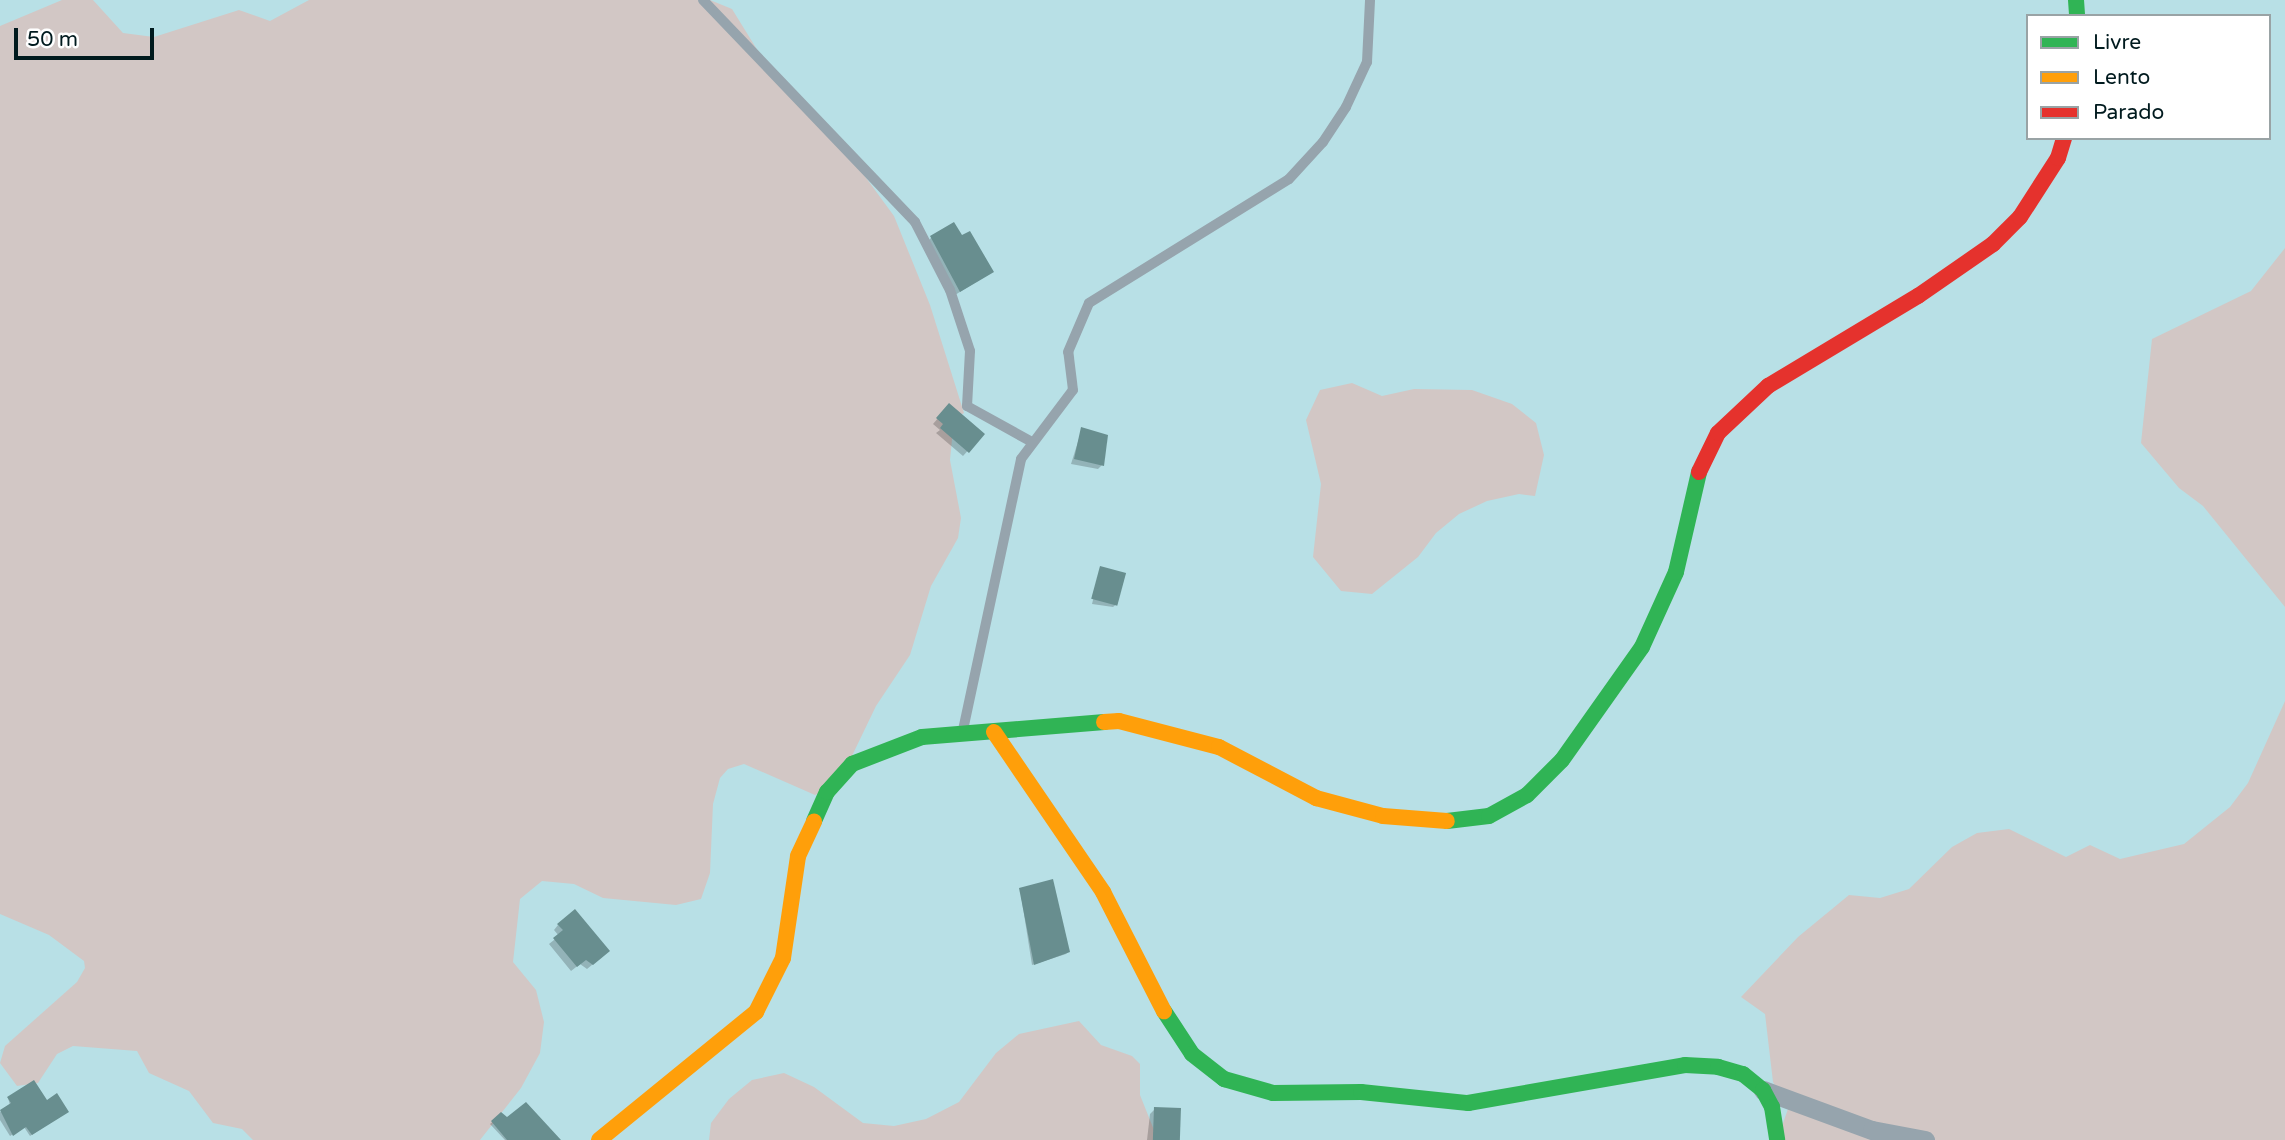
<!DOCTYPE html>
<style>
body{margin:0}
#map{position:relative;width:2285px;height:1140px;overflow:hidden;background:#b8e0e6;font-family:"Varela Round",sans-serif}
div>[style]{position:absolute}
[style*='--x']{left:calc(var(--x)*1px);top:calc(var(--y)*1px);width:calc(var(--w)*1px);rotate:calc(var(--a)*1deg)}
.green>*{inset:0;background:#d2c7c5}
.shadow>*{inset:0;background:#0003}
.building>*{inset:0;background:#688e8f;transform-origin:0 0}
.lane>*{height:10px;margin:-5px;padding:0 5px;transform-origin:5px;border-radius:5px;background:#96a4ad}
.street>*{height:19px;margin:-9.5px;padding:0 9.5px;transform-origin:9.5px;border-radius:9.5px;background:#96a4ad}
.fast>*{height:16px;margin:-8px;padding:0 8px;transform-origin:8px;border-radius:8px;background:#30b455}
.slow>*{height:16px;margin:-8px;padding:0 8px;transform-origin:8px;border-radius:8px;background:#ff9f0a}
.jam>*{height:16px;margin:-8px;padding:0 8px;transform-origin:8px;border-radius:8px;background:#e5322d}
span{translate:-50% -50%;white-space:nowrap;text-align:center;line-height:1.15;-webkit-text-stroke:7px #fff;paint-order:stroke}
.legend{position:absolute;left:2026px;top:14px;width:245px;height:126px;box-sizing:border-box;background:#fff;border:2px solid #99a3a5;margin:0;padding:9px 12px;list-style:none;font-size:21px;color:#001a1e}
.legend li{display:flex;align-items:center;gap:14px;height:35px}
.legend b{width:35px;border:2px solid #99a3a5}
.scale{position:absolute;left:14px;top:28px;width:140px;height:32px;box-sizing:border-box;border:4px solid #001a1e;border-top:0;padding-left:9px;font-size:21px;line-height:24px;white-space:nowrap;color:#001a1e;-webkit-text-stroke:5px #fff;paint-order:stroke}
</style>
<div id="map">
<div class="green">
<div style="clip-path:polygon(62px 0,93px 0,123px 33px,154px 37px,239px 10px,270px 21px,309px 0,710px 0,732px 9px,771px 72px,828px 126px,894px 216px,930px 305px,964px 413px,954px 419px,950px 460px,961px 518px,958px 538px,931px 586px,910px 655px,876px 706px,838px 785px,815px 795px,744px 764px,728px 769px,720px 778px,713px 804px,710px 873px,701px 899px,676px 905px,603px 898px,574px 884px,542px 881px,520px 899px,513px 962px,536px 990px,544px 1022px,540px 1053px,521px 1088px,480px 1140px,253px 1140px,242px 1129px,213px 1123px,189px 1091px,149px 1073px,137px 1051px,73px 1046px,57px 1054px,38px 1083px,17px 1086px,0 1063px,5px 1046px,77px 982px,85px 968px,84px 961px,49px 935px,0 914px,0 26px)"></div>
<div style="clip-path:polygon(2285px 248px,2285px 607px,2203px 506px,2179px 488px,2141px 443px,2152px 339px,2251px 291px)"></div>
<div style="clip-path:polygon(1352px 383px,1382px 396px,1414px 389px,1472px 390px,1512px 404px,1536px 423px,1544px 455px,1535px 496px,1519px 494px,1487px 501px,1459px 514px,1436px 533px,1418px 557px,1372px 594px,1341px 591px,1313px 557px,1321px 484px,1306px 420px,1320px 390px)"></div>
<div style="clip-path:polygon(2285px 701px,2285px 1140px,1777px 1140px,1788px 1109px,1773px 1082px,1765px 1014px,1741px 997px,1798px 937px,1849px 895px,1880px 898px,1909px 889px,1952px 847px,1977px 833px,2009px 829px,2066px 857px,2090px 845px,2120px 859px,2184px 844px,2230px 807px,2248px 783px)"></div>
<div style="clip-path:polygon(1079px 1021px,1101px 1045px,1132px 1056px,1140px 1064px,1140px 1095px,1158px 1140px,709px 1140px,711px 1123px,729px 1099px,752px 1080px,784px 1073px,814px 1087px,863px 1123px,894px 1126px,926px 1119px,959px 1102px,996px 1053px,1019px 1034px)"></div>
</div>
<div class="shadow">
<div style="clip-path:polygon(932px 237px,962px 238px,992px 272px,955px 295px,927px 242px)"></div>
<div style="clip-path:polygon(945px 410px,983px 434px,963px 456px,936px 433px,940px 430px,933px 424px)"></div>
<div style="clip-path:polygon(1082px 429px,1102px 465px,1098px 469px,1071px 464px)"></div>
<div style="clip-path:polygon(1101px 568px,1118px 603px,1113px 607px,1092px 604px)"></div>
<div style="clip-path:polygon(1020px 889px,1068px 952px,1066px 954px,1032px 965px)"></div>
<div style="clip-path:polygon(558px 925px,603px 956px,587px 969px,580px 964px,571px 971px,549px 944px,559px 936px,554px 930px)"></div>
<div style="clip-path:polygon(8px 1098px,46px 1102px,65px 1113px,30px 1136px,24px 1127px,10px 1136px,0 1120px,0 1112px,10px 1105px)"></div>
<div style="clip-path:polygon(1155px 1109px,1176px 1140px,1147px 1140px,1150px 1114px)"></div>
<div style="clip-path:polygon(501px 1114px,507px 1119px,553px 1140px,505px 1140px,490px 1124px)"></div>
</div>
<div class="building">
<div style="clip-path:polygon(954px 222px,962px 235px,970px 231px,994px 272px,960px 292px,930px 236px)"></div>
<div style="clip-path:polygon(949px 403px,985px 434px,969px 453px,940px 428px,943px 424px,936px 418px)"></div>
<div style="clip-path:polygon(1081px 427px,1108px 435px,1104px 466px,1074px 459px)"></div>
<div style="left:1100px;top:566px;width:27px;height:34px;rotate:15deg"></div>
<div style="clip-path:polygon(1053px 879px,1070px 952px,1034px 965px,1019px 888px)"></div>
<div style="clip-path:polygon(575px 909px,610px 951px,593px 965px,586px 960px,577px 967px,553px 938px,563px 930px,557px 924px)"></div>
<div style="clip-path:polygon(34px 1080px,47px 1100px,57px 1093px,69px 1112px,32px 1135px,26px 1127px,13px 1136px,0 1110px,11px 1103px,7px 1097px)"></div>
<div style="clip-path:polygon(526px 1102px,561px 1140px,507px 1140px,491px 1121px,501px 1112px,507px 1117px)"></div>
<div style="left:1154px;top:1107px;width:27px;height:33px;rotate:2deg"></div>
</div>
<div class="lane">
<div style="--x:703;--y:0;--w:307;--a:46.3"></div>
<div style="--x:915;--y:222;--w:76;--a:62.8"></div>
<div style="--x:950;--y:290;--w:64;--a:71.8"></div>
<div style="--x:970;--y:351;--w:55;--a:93.1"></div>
<div style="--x:967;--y:406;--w:74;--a:29"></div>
<div style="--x:963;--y:730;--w:277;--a:-77.9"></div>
<div style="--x:1021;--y:459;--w:86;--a:-53"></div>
<div style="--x:1073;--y:390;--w:38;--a:-97"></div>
<div style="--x:1068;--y:352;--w:53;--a:-66.8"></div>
<div style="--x:1089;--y:303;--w:235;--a:-31.8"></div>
<div style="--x:1289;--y:179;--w:50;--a:-47.4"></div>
<div style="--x:1323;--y:142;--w:42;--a:-56.7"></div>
<div style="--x:1346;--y:107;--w:50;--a:-65"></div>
<div style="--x:1367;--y:62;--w:62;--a:-87.2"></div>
</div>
<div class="street">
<div style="--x:1763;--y:1090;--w:116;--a:20.2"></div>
<div style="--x:1872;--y:1130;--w:54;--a:10.7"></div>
</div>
<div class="fast">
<div style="--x:2076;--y:0;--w:16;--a:86"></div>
<div style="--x:814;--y:821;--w:32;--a:-66"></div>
<div style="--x:827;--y:792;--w:38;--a:-48"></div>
<div style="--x:852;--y:764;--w:75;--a:-21.1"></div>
<div style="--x:922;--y:737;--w:183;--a:-4.7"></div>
<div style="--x:1447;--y:821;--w:42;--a:-6.8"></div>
<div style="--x:1489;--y:816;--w:43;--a:-28.9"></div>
<div style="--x:1527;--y:795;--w:49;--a:-45"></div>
<div style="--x:1562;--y:760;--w:138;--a:-54.7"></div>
<div style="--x:1642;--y:647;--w:82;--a:-65.6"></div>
<div style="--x:1676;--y:572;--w:103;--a:-77"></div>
<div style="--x:1164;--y:1011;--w:51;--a:56.9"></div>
<div style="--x:1192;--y:1054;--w:41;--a:38"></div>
<div style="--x:1224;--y:1079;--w:51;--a:15.9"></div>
<div style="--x:1273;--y:1093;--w:88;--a:-0.7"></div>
<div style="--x:1361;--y:1092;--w:108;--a:5.9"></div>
<div style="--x:1468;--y:1103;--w:220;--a:-9.9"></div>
<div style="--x:1685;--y:1065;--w:33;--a:3"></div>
<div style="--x:1718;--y:1067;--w:26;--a:16"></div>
<div style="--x:1743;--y:1074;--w:26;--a:39"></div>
<div style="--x:1763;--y:1090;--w:19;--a:62"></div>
<div style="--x:1772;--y:1107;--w:33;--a:81"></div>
</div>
<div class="slow">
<div style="--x:1104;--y:722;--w:15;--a:-4"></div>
<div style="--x:1119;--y:721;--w:103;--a:14.6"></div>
<div style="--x:1219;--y:747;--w:110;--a:27.7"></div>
<div style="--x:1316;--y:798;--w:69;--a:15"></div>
<div style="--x:1383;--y:816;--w:64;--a:4.5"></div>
<div style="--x:994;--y:732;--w:194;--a:55.7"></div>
<div style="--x:1103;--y:892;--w:134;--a:62.9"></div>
<div style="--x:599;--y:1140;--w:203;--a:-39.2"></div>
<div style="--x:756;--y:1012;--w:60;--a:-63.4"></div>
<div style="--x:783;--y:958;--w:103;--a:-81.6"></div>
<div style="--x:798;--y:856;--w:38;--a:-65"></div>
</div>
<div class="jam">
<div style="--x:1699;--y:472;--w:43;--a:-64"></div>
<div style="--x:1718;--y:433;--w:69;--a:-43.2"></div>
<div style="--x:1768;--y:386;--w:175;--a:-31"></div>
<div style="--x:1918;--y:296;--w:91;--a:-34.7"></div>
<div style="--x:1993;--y:244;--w:38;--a:-45"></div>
<div style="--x:2020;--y:217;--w:70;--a:-57.2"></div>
<div style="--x:2058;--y:158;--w:21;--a:-73"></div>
</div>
<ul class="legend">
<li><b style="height:9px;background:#30b455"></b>Livre</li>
<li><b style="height:9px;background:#ff9f0a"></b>Lento</li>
<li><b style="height:9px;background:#e5322d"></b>Parado</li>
</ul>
<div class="scale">50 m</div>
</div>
